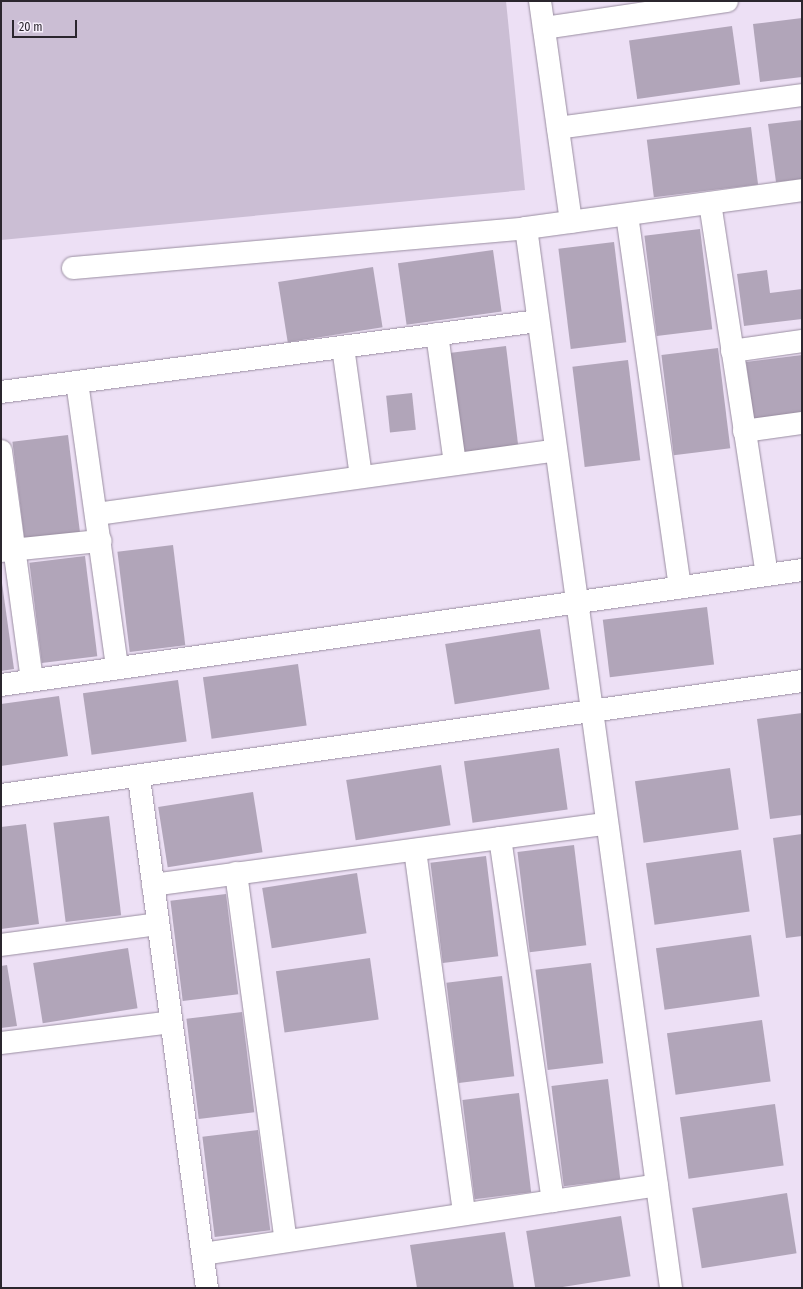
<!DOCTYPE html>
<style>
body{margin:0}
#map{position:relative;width:803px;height:1289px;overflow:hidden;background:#ede0f5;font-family:"Fira Sans Condensed",sans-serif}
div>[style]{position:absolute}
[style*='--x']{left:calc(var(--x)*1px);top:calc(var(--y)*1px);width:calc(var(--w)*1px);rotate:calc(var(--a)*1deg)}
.green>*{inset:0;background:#cbbed4}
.building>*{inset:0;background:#b1a5b9;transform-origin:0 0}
.roads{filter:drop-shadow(0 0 1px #9a8ea1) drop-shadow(0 0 1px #9a8ea1)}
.street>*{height:22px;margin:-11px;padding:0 11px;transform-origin:11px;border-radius:11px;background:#fff}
span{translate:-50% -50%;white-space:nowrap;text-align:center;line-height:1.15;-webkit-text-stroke:3.5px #f7effc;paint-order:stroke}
.frame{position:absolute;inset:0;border:2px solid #2b262e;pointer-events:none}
.scale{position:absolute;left:12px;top:20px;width:65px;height:18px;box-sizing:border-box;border:2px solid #2b262e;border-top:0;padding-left:5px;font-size:12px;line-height:14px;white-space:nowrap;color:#2b262e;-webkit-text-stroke:3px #f7effc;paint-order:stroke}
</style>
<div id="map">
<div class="green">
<div style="clip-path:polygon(1px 1px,506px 1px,525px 190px,1px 240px)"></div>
</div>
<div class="building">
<div style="clip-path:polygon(802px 18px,802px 77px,760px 82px,753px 24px)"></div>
<div style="left:732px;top:26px;width:59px;height:104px;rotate:82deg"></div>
<div style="clip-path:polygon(802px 120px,802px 179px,776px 182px,768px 124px)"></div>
<div style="left:751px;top:127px;width:58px;height:105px;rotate:83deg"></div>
<div style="left:700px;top:229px;width:101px;height:56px;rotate:83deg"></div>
<div style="left:614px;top:242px;width:101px;height:56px;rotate:83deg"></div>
<div style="left:493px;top:250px;width:62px;height:96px;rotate:82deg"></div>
<div style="left:373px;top:267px;width:61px;height:96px;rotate:81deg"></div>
<div style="clip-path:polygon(767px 270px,770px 293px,802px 289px,802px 319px,744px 326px,737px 274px)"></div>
<div style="left:506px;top:346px;width:100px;height:57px;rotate:83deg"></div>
<div style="left:718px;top:348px;width:101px;height:57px;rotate:83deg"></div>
<div style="clip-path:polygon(802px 355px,802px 414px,754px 420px,746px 362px)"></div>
<div style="left:628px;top:360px;width:101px;height:56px;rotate:83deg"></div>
<div style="left:412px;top:393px;width:37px;height:26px;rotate:84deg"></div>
<div style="left:68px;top:435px;width:101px;height:56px;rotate:83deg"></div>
<div style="left:173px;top:545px;width:101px;height:56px;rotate:83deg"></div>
<div style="left:85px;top:556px;width:101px;height:56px;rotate:83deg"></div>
<div style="clip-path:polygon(1px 576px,14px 669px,1px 671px)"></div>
<div style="left:707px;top:607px;width:58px;height:105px;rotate:83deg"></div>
<div style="left:540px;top:629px;width:61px;height:96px;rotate:81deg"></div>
<div style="left:298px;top:664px;width:62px;height:96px;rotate:82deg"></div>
<div style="left:178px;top:680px;width:62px;height:96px;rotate:82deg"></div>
<div style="clip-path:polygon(59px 696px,68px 756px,1px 766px,1px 704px)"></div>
<div style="clip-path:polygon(802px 713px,802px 815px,770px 819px,757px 719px)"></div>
<div style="left:559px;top:748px;width:62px;height:96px;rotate:82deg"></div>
<div style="left:441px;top:765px;width:61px;height:96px;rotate:81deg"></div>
<div style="left:730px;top:768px;width:62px;height:96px;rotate:82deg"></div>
<div style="left:253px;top:792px;width:61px;height:96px;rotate:81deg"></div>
<div style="left:109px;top:816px;width:100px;height:56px;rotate:83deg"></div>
<div style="clip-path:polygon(26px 824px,39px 924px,1px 929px,1px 827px)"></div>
<div style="clip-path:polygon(802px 834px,802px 936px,786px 938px,773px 838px)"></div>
<div style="left:574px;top:845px;width:101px;height:57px;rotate:83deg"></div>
<div style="left:741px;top:850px;width:62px;height:96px;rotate:82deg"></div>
<div style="left:486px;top:856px;width:101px;height:56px;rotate:83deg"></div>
<div style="left:357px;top:873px;width:61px;height:96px;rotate:81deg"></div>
<div style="left:226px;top:894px;width:101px;height:56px;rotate:83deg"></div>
<div style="left:751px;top:935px;width:62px;height:96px;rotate:82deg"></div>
<div style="left:128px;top:948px;width:61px;height:96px;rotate:81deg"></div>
<div style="left:370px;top:958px;width:62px;height:95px;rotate:82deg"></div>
<div style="left:591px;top:963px;width:101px;height:56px;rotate:83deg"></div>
<div style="clip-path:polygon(7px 965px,17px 1026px,1px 1028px,1px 966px)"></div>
<div style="left:502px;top:976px;width:101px;height:56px;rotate:83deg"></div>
<div style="left:242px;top:1012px;width:101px;height:56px;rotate:83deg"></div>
<div style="left:762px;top:1020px;width:62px;height:96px;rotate:82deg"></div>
<div style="left:608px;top:1079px;width:101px;height:57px;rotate:83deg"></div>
<div style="left:519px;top:1093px;width:100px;height:57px;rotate:83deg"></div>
<div style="left:775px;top:1104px;width:62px;height:96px;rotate:82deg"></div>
<div style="left:258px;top:1130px;width:101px;height:56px;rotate:83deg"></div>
<div style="left:787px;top:1193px;width:61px;height:96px;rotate:81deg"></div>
<div style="left:621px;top:1216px;width:61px;height:96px;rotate:81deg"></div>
<div style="clip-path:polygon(505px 1232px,514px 1288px,417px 1288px,410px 1245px)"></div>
</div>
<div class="roads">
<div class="street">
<div style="--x:540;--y:1;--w:223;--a:82"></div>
<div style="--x:544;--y:28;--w:185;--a:-8.4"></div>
<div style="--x:558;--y:128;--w:246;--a:-7.7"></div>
<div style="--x:710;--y:203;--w:376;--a:81.3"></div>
<div style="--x:627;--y:215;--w:376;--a:81.9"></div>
<div style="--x:526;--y:228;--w:1070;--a:82.21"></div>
<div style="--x:73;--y:268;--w:455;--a:-5"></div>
<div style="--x:526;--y:228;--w:279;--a:-7.8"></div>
<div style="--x:437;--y:334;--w:131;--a:82.1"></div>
<div style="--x:343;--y:347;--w:131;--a:82.1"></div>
<div style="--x:732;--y:351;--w:71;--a:-8.1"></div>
<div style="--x:77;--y:382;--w:289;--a:82"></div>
<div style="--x:1;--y:392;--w:542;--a:-7.53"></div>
<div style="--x:744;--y:431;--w:59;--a:-7.9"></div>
<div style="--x:1;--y:451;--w:231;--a:82.3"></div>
<div style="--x:97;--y:514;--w:463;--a:-7.9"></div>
<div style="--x:1;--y:551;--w:100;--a:-5.8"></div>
<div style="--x:1;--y:685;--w:809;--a:-8.17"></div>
<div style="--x:139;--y:778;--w:515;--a:82.41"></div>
<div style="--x:1;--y:795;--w:809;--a:-8.1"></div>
<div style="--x:500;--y:838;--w:367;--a:81.7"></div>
<div style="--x:415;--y:850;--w:367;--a:82.3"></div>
<div style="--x:236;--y:873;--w:371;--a:82.3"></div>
<div style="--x:153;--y:885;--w:458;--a:-7.7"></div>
<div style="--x:1;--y:945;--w:158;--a:-7.6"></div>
<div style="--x:1;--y:1043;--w:171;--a:-7"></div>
<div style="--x:203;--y:1254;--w:459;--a:-8.6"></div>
</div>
</div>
<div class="frame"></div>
<div class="scale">20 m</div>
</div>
